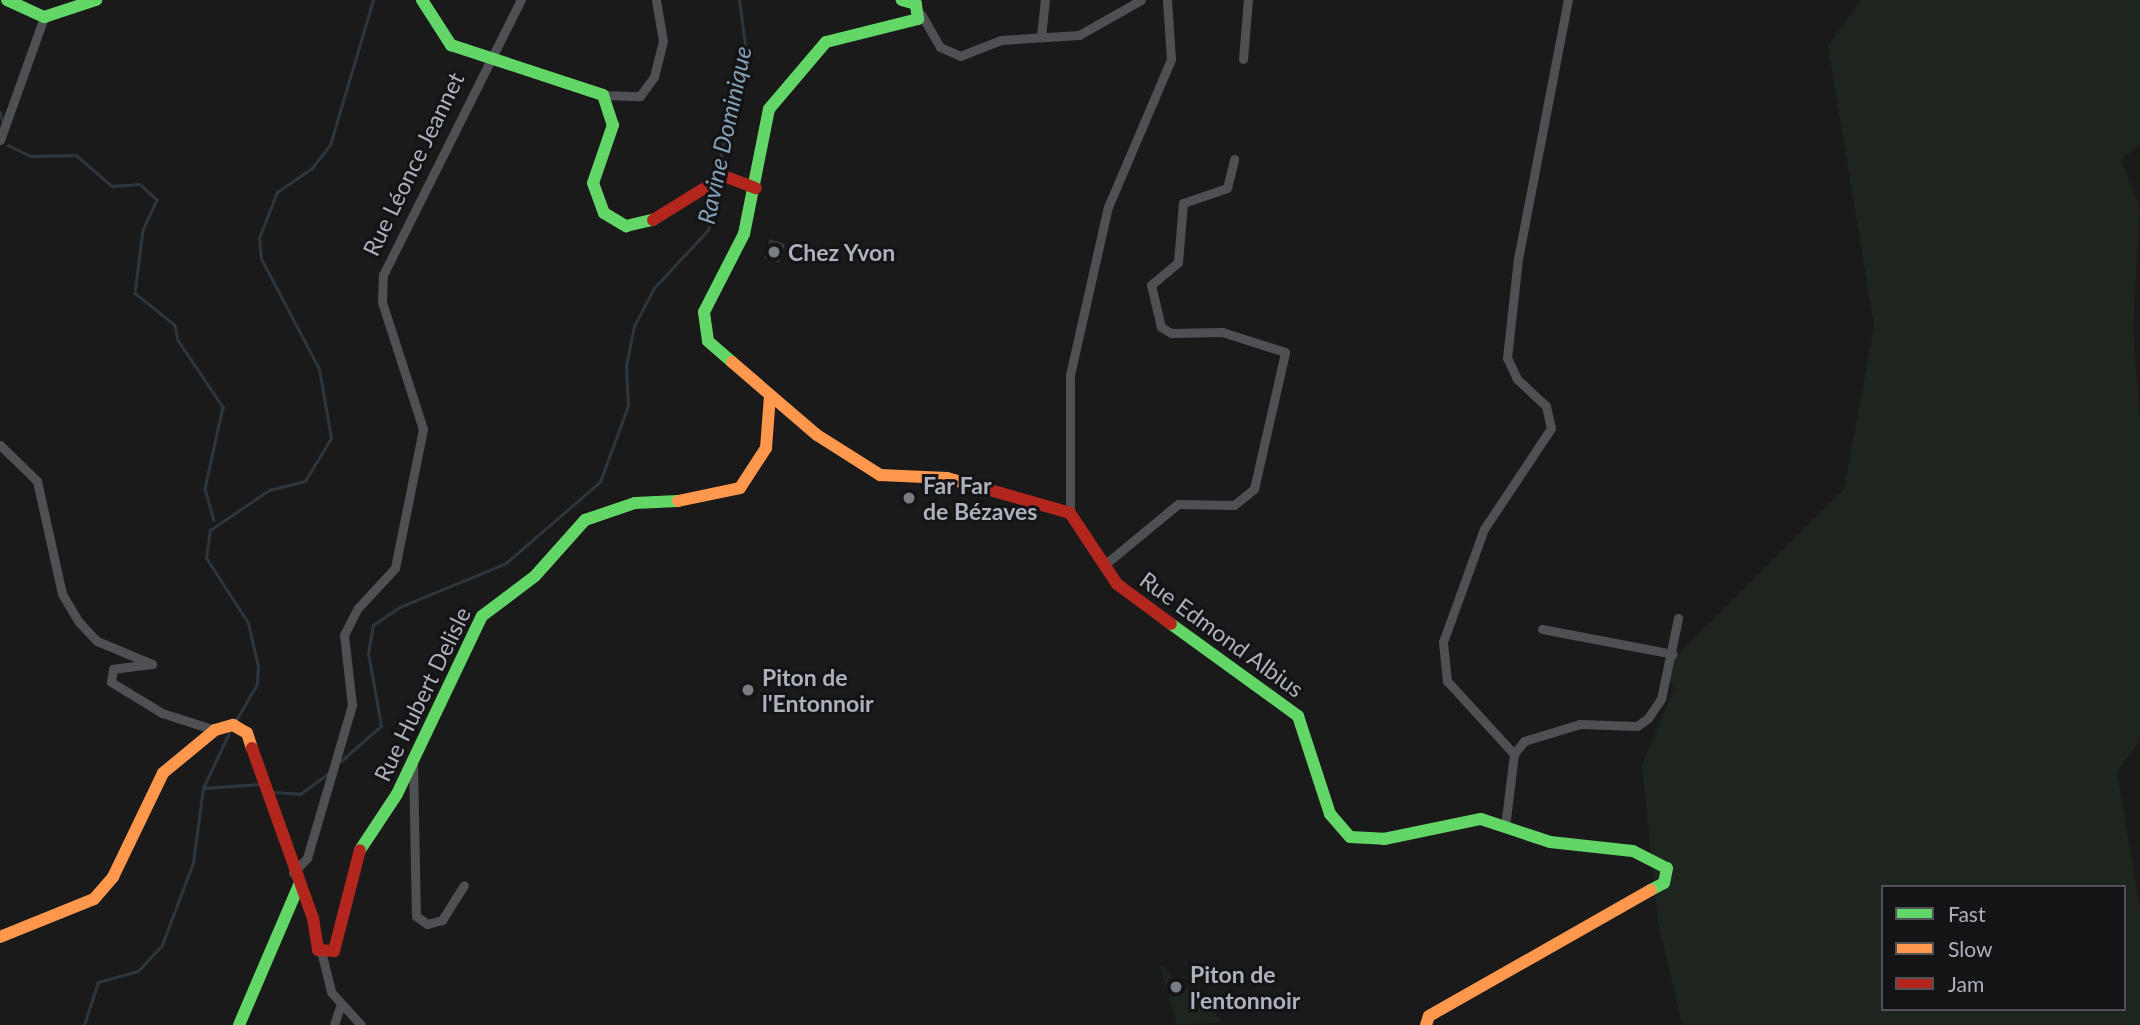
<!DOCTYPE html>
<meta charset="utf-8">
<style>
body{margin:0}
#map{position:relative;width:2140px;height:1025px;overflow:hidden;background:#1a1a1b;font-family:Lato,sans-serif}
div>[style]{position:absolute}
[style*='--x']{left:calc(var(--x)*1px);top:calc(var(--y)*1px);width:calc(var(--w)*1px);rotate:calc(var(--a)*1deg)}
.green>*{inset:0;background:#1e251f}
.stream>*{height:2.5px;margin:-1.25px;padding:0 1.25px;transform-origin:1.25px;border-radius:1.25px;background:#2d363d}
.building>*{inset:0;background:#333335;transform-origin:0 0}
.street>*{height:9px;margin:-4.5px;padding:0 4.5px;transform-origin:4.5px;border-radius:4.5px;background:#4e5054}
.fast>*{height:12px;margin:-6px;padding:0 6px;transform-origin:6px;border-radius:6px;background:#63d668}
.slow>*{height:12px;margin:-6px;padding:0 6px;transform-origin:6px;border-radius:6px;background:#ff974d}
.jam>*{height:12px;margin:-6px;padding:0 6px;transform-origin:6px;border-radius:6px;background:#b3261e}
.dots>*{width:19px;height:19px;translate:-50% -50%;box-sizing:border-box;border:4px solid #141417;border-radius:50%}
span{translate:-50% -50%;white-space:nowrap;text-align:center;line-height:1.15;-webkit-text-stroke:6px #141417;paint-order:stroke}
.street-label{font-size:23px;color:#acb1bb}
.poi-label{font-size:23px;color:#acb1bb;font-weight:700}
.left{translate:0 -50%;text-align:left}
.water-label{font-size:24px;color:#83a0b6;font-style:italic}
.legend{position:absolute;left:1881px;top:885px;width:245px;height:126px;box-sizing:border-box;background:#141417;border:2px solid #515359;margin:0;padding:9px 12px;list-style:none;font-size:21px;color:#acb1bb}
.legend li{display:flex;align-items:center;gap:14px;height:35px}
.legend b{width:35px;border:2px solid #515359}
</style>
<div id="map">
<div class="green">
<div style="clip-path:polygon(evenodd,1861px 0,2140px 0,2140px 144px,2121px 160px,2140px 208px,2133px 328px,2140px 419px,2140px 741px,2117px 772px,2140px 908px,2140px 1025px,1682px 1025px,1658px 922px,1642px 765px,1674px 689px,1663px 669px,1844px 489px,1874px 326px,1828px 46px,1861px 0,1883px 887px,2124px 887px,2124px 1009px,1883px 1009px,1883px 887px)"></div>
<div style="clip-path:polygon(1159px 964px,1224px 1022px,1177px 1025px)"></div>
</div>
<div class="stream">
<div style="--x:0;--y:112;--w:10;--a:73"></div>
<div style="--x:8;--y:145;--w:25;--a:26"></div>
<div style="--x:31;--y:156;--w:45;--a:-1.3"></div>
<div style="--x:76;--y:155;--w:48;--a:40.7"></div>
<div style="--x:112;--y:186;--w:28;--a:-4"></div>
<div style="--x:140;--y:184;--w:23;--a:43"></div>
<div style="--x:157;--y:200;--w:33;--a:115"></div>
<div style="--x:143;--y:230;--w:64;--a:97.2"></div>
<div style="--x:135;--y:293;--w:51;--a:38.7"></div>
<div style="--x:175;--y:325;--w:15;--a:79"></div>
<div style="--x:178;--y:340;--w:81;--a:56.1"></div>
<div style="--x:223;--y:407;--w:84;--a:102.4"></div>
<div style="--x:205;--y:489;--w:32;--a:74"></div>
<div style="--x:718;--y:174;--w:87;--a:-80.8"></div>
<div style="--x:732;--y:88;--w:39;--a:-69"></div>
<div style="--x:746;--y:52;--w:52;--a:-97.7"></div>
<div style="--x:235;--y:722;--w:44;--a:-59.9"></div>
<div style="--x:257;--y:684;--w:17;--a:-87"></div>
<div style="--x:258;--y:667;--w:45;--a:-102.8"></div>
<div style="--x:248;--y:623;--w:77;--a:-122.9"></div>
<div style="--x:206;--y:558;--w:28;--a:-82"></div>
<div style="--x:210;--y:530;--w:71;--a:-34.1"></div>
<div style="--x:269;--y:490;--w:37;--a:-14"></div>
<div style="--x:305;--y:481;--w:50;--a:-58.8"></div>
<div style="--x:331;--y:438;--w:70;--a:-99.9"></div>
<div style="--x:319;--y:369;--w:124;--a:-117.8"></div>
<div style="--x:261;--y:259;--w:21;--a:-95"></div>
<div style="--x:259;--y:238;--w:49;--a:-68.6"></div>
<div style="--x:277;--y:192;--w:42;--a:-34.4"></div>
<div style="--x:312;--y:168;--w:29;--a:-52"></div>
<div style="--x:330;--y:145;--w:151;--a:-73.5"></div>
<div style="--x:341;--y:761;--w:53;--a:-41.2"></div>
<div style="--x:381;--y:726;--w:74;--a:-100.1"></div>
<div style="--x:368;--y:653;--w:28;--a:-80"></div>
<div style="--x:373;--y:625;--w:32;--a:-34"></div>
<div style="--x:400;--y:607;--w:115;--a:-22.5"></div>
<div style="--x:506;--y:563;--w:124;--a:-40.8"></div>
<div style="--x:600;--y:482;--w:81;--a:-69.8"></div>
<div style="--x:628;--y:406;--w:40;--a:-92.9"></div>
<div style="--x:626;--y:366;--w:41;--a:-78.7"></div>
<div style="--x:634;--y:326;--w:43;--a:-62.2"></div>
<div style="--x:654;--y:288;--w:79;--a:-47"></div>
<div style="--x:708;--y:230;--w:43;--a:-79.2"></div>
<div style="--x:204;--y:788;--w:56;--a:-4.1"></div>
<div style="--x:274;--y:792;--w:26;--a:4"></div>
<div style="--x:300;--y:794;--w:36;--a:-36"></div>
<div style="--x:84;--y:1025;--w:45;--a:-72"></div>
<div style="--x:98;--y:982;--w:41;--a:-15.4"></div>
<div style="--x:138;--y:971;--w:35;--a:-47"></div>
<div style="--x:162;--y:945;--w:88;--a:-69.3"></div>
<div style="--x:193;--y:863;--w:76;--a:-82.4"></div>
<div style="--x:203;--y:788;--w:63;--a:-64.7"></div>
</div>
<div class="building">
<div style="left:770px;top:239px;width:16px;height:20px;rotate:18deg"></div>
</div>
<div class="street">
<div style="--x:921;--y:14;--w:38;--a:60"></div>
<div style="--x:940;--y:47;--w:22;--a:24"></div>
<div style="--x:960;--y:56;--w:44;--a:-21.3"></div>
<div style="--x:1001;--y:40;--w:78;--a:-3.7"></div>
<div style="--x:1079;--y:35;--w:71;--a:-29.4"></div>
<div style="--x:1041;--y:37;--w:37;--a:-84"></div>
<div style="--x:1243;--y:59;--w:59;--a:-85.2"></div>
<div style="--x:603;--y:95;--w:37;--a:2"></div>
<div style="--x:640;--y:96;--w:24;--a:-54"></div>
<div style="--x:654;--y:77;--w:37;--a:-76"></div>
<div style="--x:663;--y:41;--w:42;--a:-99.7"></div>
<div style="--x:0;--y:140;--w:131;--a:-70.3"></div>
<div style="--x:0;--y:445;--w:52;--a:44.2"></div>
<div style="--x:37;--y:481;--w:116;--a:77.5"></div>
<div style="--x:62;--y:594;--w:33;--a:59"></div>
<div style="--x:79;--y:622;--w:26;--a:47"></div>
<div style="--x:97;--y:641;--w:60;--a:22.7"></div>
<div style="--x:152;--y:664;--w:39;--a:173"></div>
<div style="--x:113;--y:669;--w:13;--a:99"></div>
<div style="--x:111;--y:682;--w:60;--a:31.3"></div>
<div style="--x:162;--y:713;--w:56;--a:17.8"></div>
<div style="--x:1070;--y:513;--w:138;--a:-90"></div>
<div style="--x:1070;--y:375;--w:172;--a:-77.3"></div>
<div style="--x:1108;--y:207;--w:161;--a:-66.9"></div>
<div style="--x:1171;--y:59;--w:59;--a:-93.9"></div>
<div style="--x:1103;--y:566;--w:97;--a:-39.6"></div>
<div style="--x:1178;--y:504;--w:56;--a:1"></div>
<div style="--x:1234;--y:505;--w:26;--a:-39"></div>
<div style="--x:1254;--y:489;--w:140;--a:-77.2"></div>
<div style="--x:1285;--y:352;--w:66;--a:-162.4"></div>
<div style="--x:1222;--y:332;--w:51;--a:178.9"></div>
<div style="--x:1171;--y:333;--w:12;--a:-149"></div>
<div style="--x:1161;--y:327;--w:43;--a:-103.4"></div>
<div style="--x:1151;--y:285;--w:35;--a:-40"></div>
<div style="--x:1178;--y:262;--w:59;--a:-85.2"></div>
<div style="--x:1183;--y:203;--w:46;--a:-18.8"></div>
<div style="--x:1227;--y:188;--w:30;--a:-76"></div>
<div style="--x:1542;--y:629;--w:133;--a:10.8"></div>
<div style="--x:1514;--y:754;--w:99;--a:-132.5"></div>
<div style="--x:1447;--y:681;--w:39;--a:-96"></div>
<div style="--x:1443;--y:642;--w:120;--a:-70.1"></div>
<div style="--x:1484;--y:529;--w:121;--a:-56.4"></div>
<div style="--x:1551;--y:428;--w:23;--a:-103"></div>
<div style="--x:1546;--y:406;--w:40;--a:-137"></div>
<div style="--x:1517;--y:379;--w:23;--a:-115"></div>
<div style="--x:1507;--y:358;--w:100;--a:-83.7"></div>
<div style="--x:1518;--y:259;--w:264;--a:-79.1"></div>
<div style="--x:413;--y:763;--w:153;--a:88.9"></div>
<div style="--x:416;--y:916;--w:14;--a:36"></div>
<div style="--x:427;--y:924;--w:16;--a:-15"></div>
<div style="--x:442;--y:920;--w:41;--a:-57.8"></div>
<div style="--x:1505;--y:827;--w:74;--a:-83"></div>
<div style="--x:1514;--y:754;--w:16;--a:-52"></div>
<div style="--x:1524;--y:741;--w:59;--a:-16.9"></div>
<div style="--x:1580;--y:724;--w:57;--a:2"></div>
<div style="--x:1637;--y:726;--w:14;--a:-36"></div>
<div style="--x:1648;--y:718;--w:23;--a:-56"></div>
<div style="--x:1661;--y:699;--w:83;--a:-78.1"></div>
<div style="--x:293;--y:873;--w:21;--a:-47"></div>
<div style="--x:307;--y:858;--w:159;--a:-73.6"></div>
<div style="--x:352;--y:705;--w:70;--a:-96.5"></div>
<div style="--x:344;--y:635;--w:30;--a:-63"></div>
<div style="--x:358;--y:608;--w:54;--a:-47.2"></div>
<div style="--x:395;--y:568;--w:142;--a:-78.6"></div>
<div style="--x:423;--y:429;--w:133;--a:-107.9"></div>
<div style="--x:382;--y:302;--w:27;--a:-88"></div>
<div style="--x:383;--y:275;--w:308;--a:-63.4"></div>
<div style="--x:322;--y:955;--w:38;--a:76"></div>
<div style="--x:331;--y:992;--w:45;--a:47.7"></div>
<div style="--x:334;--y:1025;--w:19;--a:-72"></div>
</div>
<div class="fast">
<div style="--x:7;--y:0;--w:41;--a:24.7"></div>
<div style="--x:44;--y:17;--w:55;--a:-18.1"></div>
<div style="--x:422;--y:0;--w:54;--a:57.2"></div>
<div style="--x:451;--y:45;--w:160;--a:18.2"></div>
<div style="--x:603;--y:95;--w:32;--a:72"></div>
<div style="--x:613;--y:125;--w:61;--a:109"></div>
<div style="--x:593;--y:183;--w:32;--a:70"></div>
<div style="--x:604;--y:213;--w:26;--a:31"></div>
<div style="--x:626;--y:226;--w:28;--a:-13"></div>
<div style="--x:732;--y:362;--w:32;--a:-139"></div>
<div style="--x:708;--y:341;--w:29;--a:-98"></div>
<div style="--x:704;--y:312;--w:88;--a:-62.9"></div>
<div style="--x:744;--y:234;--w:127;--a:-78.7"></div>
<div style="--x:769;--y:109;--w:88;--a:-49.6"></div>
<div style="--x:826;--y:42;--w:95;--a:-14"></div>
<div style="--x:918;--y:19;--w:15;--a:-98"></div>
<div style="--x:916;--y:4;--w:15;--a:-164"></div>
<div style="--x:1171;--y:624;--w:157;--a:35.9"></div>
<div style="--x:1298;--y:716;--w:103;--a:71.9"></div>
<div style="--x:1330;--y:814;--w:30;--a:49"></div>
<div style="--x:1350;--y:837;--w:34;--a:3"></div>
<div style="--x:1384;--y:839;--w:99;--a:-11.7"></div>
<div style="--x:1481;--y:819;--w:73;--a:18.4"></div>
<div style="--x:1550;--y:842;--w:83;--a:6.2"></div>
<div style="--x:1633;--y:851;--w:38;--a:27"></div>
<div style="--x:1667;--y:868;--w:15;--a:101"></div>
<div style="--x:1664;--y:883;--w:15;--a:152"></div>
<div style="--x:360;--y:850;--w:67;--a:-56.5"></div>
<div style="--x:397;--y:794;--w:197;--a:-64.5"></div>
<div style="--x:482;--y:616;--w:66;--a:-37"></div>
<div style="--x:535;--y:576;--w:75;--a:-48.2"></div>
<div style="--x:585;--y:520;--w:53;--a:-18.8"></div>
<div style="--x:635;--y:503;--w:43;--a:-2.7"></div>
<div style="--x:239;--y:1025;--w:152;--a:-66.8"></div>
</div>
<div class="slow">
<div style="--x:732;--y:362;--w:112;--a:40.7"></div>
<div style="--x:817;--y:435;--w:75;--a:32.4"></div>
<div style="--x:880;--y:475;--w:67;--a:2.6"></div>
<div style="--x:947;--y:478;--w:45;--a:15.6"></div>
<div style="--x:678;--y:501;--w:63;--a:-11.8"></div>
<div style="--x:740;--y:488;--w:48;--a:-57"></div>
<div style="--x:766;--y:448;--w:52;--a:-85.6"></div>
<div style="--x:0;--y:937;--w:101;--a:-22"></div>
<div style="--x:94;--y:899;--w:29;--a:-49"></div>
<div style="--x:113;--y:877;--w:115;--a:-64.3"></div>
<div style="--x:163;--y:773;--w:67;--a:-39.6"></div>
<div style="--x:215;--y:730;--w:19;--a:-16"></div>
<div style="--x:233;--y:725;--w:16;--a:30"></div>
<div style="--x:247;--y:733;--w:16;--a:72"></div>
<div style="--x:1426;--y:1025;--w:9;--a:-72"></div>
<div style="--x:1429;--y:1016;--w:255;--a:-29.6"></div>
</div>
<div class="jam">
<div style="--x:653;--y:220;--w:84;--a:-31.8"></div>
<div style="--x:724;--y:176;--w:34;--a:21"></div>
<div style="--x:990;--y:490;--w:83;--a:16"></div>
<div style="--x:1070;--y:513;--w:85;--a:56.5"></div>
<div style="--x:1117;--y:584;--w:67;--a:36.5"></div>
<div style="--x:252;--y:748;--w:181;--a:70.3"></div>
<div style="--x:313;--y:918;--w:32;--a:81"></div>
<div style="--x:318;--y:950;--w:16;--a:4"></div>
<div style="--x:334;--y:951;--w:104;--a:-75.6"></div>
</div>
<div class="dots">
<div style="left:774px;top:252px;background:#797c83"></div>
<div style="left:909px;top:498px;background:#797c83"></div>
<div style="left:748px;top:690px;background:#797c83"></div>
<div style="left:1176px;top:987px;background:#797c83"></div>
</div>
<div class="street-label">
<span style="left:413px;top:164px;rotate:-64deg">Rue Léonce Jeannet</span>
<span style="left:1222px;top:634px;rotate:36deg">Rue Edmond Albius</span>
<span style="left:422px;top:694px;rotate:-64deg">Rue Hubert Delisle</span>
</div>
<div class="poi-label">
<span class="left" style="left:788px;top:252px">Chez Yvon</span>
<span class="left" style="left:923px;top:498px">Far Far<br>de Bézaves</span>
<span class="left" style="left:762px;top:690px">Piton de<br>l'Entonnoir</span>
<span class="left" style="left:1190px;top:987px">Piton de<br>l'entonnoir</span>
</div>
<div class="water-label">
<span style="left:724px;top:135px;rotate:-78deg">Ravine Dominique</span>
</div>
<ul class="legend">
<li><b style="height:9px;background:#63d668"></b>Fast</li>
<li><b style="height:9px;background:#ff974d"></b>Slow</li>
<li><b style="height:9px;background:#b3261e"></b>Jam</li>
</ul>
</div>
